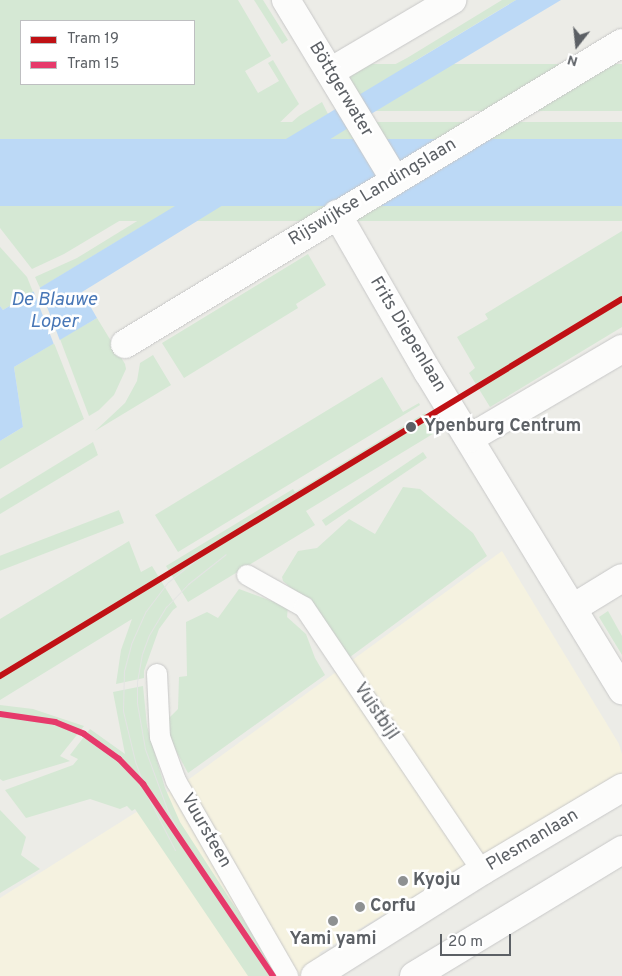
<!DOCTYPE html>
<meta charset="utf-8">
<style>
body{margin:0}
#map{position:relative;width:622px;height:976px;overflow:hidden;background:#ecece7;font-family:Overpass,sans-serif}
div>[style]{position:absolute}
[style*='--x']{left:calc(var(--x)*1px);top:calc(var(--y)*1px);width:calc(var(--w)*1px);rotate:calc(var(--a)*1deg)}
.commercial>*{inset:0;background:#f5f2e0}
.green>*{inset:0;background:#d5e8d4;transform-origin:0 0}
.water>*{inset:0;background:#bcd9f6;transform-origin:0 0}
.pier>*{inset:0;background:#ecece7;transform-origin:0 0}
.roads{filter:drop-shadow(0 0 1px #c8c8c8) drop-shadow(0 0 1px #c8c8c8)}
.pedestrian>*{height:20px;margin:-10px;padding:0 10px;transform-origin:10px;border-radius:10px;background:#fcfcfb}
.minor>*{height:28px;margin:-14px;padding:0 14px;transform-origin:14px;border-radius:14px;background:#fcfcfb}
.tram>*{height:1px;margin:-0.5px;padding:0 0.5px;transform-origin:0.5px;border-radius:0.5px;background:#e3e4e3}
.tram-1>*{height:6px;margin:-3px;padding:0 3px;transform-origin:3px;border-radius:3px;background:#c01115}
.tram-2>*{height:6px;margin:-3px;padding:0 3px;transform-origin:3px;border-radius:3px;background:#e63a6b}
.dots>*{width:14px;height:14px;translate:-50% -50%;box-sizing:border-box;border:2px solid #fff;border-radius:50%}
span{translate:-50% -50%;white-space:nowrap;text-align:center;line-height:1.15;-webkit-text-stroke:5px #fff;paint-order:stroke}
.street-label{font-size:18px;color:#5c6065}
.stop-label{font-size:18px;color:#5c6065;font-weight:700}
.left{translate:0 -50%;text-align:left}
.poi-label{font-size:18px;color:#5c6065;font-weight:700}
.water-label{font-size:19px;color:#4776b6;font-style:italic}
.legend{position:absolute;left:20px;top:20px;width:175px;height:65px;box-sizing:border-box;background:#fff;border:1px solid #bebfc1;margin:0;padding:6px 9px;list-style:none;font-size:15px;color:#5c6065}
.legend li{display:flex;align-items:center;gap:10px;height:25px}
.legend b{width:25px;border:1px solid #bebfc1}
.north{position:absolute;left:552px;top:20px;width:50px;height:50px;-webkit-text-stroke:4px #fff;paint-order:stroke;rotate:196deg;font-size:14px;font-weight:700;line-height:20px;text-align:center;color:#5c6065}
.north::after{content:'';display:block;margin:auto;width:18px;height:22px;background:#5c6065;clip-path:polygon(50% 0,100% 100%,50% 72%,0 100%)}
.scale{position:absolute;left:440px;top:934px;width:71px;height:22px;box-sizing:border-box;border:2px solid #5c6065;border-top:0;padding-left:6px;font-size:15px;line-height:18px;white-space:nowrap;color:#5c6065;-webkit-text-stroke:4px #fff;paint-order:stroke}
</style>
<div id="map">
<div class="commercial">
<div style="clip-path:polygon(502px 551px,619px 744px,622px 754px,622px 773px,319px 953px,334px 976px,0 976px,0 898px,192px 777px)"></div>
</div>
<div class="green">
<div style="clip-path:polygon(evenodd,0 0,238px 0,271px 56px,245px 71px,258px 93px,279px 81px,268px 63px,273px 60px,299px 104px,273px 129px,64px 254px,32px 269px,0 228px,0 0,21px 21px,194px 21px,194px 84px,21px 84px,21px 21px)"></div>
<div style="clip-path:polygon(254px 0,263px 0,288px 40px,282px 44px)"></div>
<div style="clip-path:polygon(502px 0,516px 0,357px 96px,352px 87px,407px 58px)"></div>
<div style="left:622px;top:64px;width:47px;height:283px;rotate:90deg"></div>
<div style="clip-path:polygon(322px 102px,328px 114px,40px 288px,35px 277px,77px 258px,277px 135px,299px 116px)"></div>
<div style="left:622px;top:122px;width:17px;height:612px;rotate:90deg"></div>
<div style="left:622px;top:206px;width:15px;height:582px;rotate:90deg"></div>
<div style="clip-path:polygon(622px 231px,622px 327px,490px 407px,469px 373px,475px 368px,457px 337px,488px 319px,485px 314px)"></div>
<div style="clip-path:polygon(0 247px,27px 277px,33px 292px,3px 310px,0 306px)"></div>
<div style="clip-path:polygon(308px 254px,326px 285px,296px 304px,298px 308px,184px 378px,162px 343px)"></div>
<div style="clip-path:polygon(97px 318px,125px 364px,126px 369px,114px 395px,99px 410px,89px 416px,60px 339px)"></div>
<div style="clip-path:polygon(54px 343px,84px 419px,0 469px,0 441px,23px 427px,14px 367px)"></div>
<div style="clip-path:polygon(153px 355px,171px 385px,95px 431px,125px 403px,137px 381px,140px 363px)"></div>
<div style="clip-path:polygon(382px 377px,403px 412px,419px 403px,420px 405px,178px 552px,155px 515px)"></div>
<div style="clip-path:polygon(425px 413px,436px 432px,306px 511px,315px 525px,188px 602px,166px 566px,293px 489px,295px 492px)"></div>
<div style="clip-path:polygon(93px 442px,98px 455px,0 514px,0 499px)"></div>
<div style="left:423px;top:452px;width:7px;height:122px;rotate:56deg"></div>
<div style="clip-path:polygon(403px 487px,420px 489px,473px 533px,487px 556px,350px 657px,318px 612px,283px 581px,282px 577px,298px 551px,317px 548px,349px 519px,375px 534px)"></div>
<div style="left:119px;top:510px;width:14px;height:140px;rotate:69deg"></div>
<div style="clip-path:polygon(129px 541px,141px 572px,152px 566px,177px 607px,173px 610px,159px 629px,144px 671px,144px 678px,116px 684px,121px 650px,132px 619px,0 700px,0 619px)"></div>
<div style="clip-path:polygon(239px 589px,288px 607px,287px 617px,306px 634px,315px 658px,325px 675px,188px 773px,167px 734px,166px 721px,178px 709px,179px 677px,187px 676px,186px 622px,207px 612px,218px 618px)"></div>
<div style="clip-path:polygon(608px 611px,622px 636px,622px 655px,599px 617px)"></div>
<div style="clip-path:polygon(143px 686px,147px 726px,165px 788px,180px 822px,277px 972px,270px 976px,248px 976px,135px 809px,132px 811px,127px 806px,120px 809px,90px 799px,26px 818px,5px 790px,73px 765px,78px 759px,70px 755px,90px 729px,125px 754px,113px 692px)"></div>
<div style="clip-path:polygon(0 705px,33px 709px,84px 726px,60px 756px,70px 761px,3px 781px,0 779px)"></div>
<div style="clip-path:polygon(0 810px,26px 837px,21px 855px,40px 869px,0 893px)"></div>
</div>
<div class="water">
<div style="clip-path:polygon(516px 0,561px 0,371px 114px,82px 292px,97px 318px,14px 367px,23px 427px,0 441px,0 306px,3px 310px)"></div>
<div style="left:622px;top:139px;width:67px;height:726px;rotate:90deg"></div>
</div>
<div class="pier">
<div style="left:390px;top:275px;width:63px;height:35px;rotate:59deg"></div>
<div style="left:39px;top:286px;width:60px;height:7px;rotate:69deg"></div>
<div style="clip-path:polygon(102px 449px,126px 509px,120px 512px,97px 452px)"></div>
</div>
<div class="roads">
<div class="pedestrian">
<div style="--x:247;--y:575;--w:65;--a:29.3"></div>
<div style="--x:304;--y:607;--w:318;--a:56"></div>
<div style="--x:157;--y:674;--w:63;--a:87.3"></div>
<div style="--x:160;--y:737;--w:47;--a:70"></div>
<div style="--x:176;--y:781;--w:225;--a:60.1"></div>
</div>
<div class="minor">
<div style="--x:286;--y:0;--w:210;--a:58.8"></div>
<div style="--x:330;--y:72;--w:142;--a:-30.5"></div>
<div style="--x:337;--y:214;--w:182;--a:60.1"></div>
<div style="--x:428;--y:372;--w:373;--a:58.6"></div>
<div style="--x:125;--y:344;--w:581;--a:-31.2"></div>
<div style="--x:470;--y:438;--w:176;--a:-30.4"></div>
<div style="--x:573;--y:608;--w:57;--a:-31.5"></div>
<div style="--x:315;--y:976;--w:197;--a:-32.2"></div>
<div style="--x:482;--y:871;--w:163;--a:-30.7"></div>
<div style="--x:414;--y:976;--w:243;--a:-31.2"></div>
</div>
</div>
<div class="tram">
<div style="--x:182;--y:839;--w:34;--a:-117"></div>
<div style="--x:167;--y:809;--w:64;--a:-110.1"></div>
<div style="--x:145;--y:749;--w:47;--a:-99.9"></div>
<div style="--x:137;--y:703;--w:21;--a:-90"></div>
<div style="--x:137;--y:682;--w:28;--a:-80"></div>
<div style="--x:142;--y:654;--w:20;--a:-70"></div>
<div style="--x:149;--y:635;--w:33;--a:-59"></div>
<div style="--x:166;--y:607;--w:32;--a:-46"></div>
<div style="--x:188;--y:584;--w:48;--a:-38.3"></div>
<div style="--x:175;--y:850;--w:59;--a:-117"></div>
<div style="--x:148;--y:797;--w:38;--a:-110"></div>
<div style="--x:135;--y:761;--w:51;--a:-103.5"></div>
<div style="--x:123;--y:711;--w:40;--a:-88.6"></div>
<div style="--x:124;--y:671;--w:28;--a:-75"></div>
<div style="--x:131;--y:644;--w:36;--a:-66"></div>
<div style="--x:146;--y:611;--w:36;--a:-53"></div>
<div style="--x:168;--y:582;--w:53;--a:-38.2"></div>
</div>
<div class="tram-1">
<div style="--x:0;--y:676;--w:727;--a:-31.22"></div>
</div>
<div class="tram-2">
<div style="--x:0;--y:714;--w:56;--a:8.3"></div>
<div style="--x:55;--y:722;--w:31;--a:22"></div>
<div style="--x:84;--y:734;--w:43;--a:35.5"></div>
<div style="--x:119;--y:759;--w:35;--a:46"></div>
<div style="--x:143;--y:784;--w:232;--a:55.9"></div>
</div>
<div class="dots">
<div style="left:411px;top:427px;background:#5c6065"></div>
<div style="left:403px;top:881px;background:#8e9192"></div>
<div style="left:360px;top:907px;background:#8e9192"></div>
<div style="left:333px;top:921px;background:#8e9192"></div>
</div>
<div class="street-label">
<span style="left:340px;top:90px;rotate:59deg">Böttgerwater</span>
<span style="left:373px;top:193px;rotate:-31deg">Rijswijkse Landingslaan</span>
<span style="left:407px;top:335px;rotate:59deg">Frits Diepenlaan</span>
<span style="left:375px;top:712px;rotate:56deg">Vuistbijl</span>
<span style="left:205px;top:831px;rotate:60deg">Vuursteen</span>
<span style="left:533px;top:841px;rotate:-31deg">Plesmanlaan</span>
</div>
<div class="stop-label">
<span class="left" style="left:424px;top:427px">Ypenburg Centrum</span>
</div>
<div class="poi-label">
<span class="left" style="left:413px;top:881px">Kyoju</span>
<span class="left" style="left:370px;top:907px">Corfu</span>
<span style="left:333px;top:940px">Yami yami</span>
</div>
<div class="water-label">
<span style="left:54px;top:312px">De Blauwe<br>Loper</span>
</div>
<ul class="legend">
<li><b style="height:6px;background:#c01115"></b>Tram 19</li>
<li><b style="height:6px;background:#e63a6b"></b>Tram 15</li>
</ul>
<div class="north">N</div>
<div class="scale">20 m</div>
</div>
